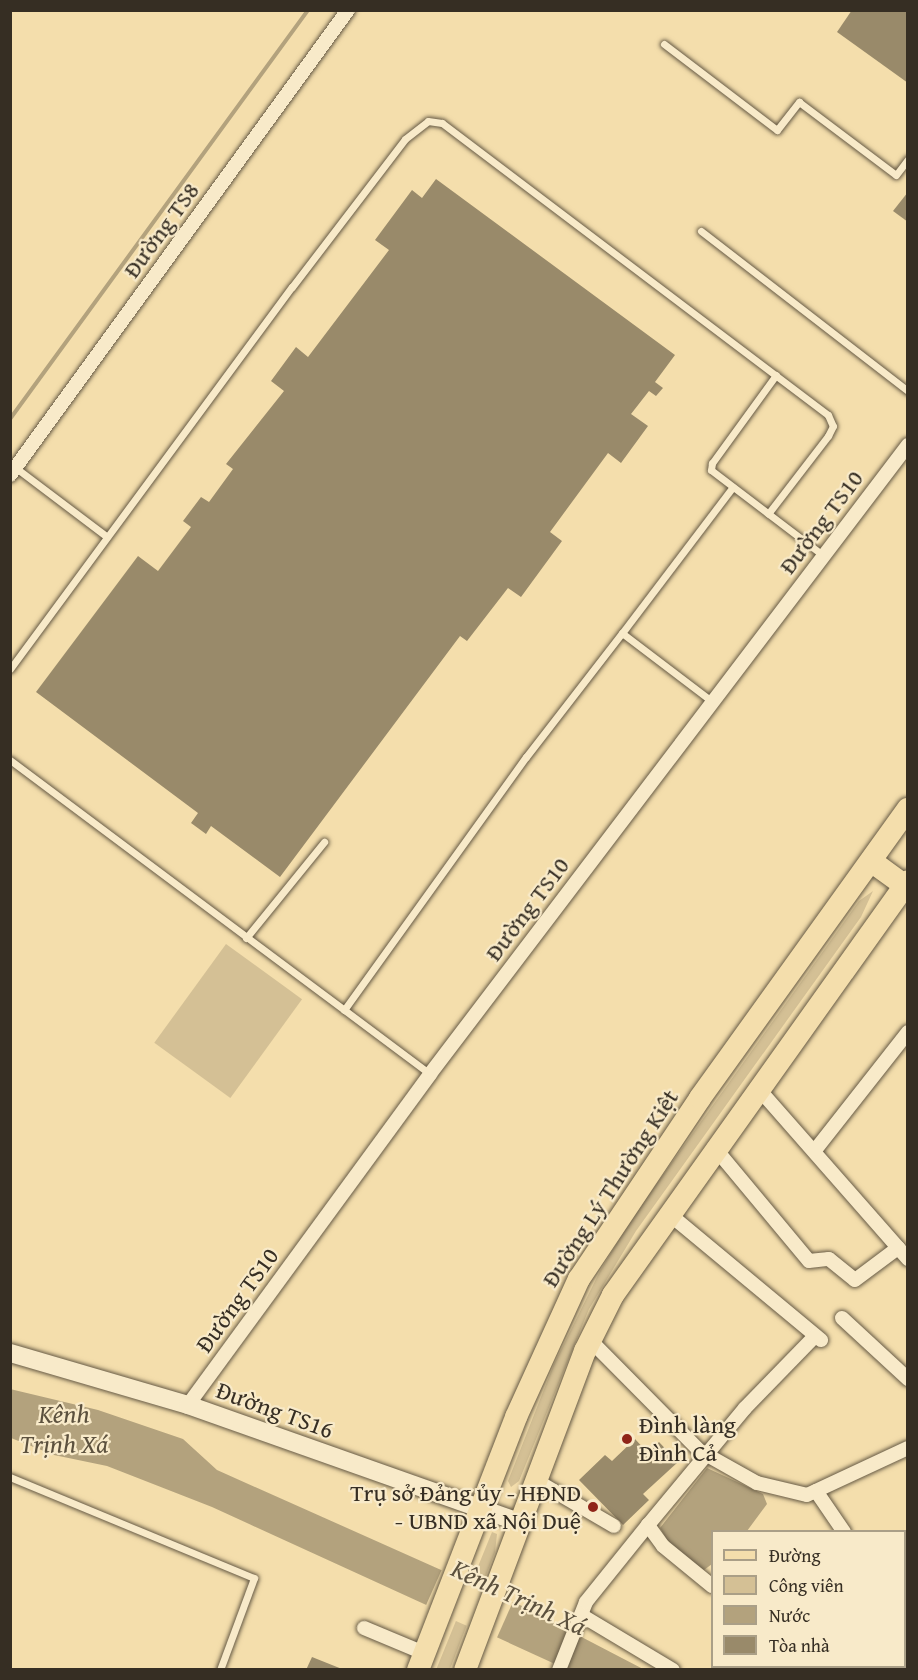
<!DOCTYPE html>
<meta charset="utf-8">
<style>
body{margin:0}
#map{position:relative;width:918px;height:1680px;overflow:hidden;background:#f4deac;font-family:"Gentium Book Plus",serif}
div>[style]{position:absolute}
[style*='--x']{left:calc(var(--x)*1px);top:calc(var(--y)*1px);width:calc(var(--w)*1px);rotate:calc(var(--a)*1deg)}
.green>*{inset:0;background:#d4c095;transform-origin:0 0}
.water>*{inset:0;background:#b3a27d}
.pier>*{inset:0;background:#f4deac;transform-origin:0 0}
.stream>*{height:4px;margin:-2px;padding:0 2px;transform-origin:2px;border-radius:2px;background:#b3a27d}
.building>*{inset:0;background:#998a6a}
.roads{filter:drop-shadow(0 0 2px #665a45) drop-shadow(0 0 2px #665a45)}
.service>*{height:7px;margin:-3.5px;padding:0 3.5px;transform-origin:3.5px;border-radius:3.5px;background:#f8eac9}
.minor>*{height:14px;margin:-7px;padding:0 7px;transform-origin:7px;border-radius:7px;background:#f8eac9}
.tertiary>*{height:18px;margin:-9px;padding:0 9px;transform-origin:9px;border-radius:9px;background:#f8eac9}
.primary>*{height:22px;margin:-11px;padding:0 11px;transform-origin:11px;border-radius:11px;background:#f4deac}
.dots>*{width:16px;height:16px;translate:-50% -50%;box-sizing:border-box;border:3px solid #f8eac9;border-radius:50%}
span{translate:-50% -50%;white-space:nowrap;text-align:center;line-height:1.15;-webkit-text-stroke:4.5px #f8eac9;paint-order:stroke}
.street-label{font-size:24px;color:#362e23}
.poi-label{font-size:24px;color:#362e23}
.left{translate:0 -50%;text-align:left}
.right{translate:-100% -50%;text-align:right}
.water-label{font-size:26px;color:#5c513e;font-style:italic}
.frame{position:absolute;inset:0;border:12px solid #362e23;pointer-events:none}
.legend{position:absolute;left:711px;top:1530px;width:195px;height:138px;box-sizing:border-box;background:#f8eac9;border:2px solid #aa9f87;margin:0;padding:8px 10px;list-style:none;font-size:18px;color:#362e23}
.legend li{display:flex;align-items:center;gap:12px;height:30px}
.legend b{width:30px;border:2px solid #aa9f87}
</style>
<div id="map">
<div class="green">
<div style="clip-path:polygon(873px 891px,861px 917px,636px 1231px,589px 1309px,519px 1481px,511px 1487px,508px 1481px,554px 1364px,600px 1271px,630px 1221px,859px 901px)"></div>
<div style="left:226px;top:944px;width:94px;height:122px;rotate:36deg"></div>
<div style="clip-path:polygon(492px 1532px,497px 1534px,495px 1552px,450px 1669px,436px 1670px)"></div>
</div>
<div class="water">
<div style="clip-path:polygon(10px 1389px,98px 1410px,183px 1439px,217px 1470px,522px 1606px,643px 1669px,566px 1669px,212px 1507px,107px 1466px,54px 1455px,11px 1438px)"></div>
<div style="clip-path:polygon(707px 1468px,763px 1494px,767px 1504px,747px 1531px,712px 1532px,712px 1564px,704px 1570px,693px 1567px,670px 1545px,660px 1528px)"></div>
</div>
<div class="pier">
<div style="left:443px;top:1567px;width:78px;height:44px;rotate:24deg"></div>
</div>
<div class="stream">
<div style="--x:10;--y:419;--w:506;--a:-53.92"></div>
</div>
<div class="building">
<div style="clip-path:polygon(852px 10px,908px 10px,908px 83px,837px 32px)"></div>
<div style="clip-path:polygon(436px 179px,675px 355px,655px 382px,663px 388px,656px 396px,649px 391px,631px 414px,648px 426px,621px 463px,608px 453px,550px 532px,562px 541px,521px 597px,508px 588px,467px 641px,460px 636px,280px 877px,211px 826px,206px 834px,191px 823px,198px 813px,36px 692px,138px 556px,158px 571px,191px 527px,183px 521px,201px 497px,209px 502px,233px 469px,226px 464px,284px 391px,271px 381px,296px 347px,308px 357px,389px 250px,375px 240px,412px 190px,422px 198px)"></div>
<div style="clip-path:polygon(908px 192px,908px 222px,893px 211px)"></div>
<div style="clip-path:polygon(635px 1439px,648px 1453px,659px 1442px,678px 1462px,643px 1494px,649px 1500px,623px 1525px,579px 1480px,605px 1455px,612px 1461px)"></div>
<div style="clip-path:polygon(312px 1657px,342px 1669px,342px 1670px,306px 1670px)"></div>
</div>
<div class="roads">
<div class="service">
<div style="--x:664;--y:44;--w:142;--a:37.3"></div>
<div style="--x:777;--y:130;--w:36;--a:-52"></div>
<div style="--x:799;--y:102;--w:121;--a:37"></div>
<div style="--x:896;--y:175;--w:20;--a:-53"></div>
<div style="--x:701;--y:231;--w:262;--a:37.7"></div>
<div style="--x:776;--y:375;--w:109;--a:126"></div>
<div style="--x:712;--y:463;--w:7;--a:98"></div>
<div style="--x:711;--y:470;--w:142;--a:37.3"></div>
<div style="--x:16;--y:468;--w:113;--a:37.1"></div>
<div style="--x:622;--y:633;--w:183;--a:-52.8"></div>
<div style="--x:10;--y:669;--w:475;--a:-53.6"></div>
<div style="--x:292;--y:287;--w:186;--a:-52.6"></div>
<div style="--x:405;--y:139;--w:29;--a:-38"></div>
<div style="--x:428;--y:121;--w:14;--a:8"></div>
<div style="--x:442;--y:123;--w:484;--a:37.1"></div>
<div style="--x:828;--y:415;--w:12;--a:66"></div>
<div style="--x:833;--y:426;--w:11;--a:117"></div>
<div style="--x:828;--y:436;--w:98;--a:127.6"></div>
<div style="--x:10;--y:760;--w:524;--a:36.78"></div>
<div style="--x:246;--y:938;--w:124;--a:-50.9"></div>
<div style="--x:344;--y:1010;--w:312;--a:-54.3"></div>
<div style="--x:526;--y:757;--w:157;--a:-52.3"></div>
<div style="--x:622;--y:633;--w:114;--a:37.2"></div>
<div style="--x:10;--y:1477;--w:264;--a:22.5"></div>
<div style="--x:254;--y:1578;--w:98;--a:110.3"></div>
</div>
<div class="minor">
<div style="--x:10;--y:475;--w:575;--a:-53.99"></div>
<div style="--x:757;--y:1087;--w:229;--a:48.7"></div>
<div style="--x:714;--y:1147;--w:148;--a:50.2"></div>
<div style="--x:809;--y:1261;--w:20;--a:-6"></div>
<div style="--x:829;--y:1259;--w:33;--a:39"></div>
<div style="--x:855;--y:1280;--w:54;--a:-36.7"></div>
<div style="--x:816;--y:1149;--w:149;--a:-51.8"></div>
<div style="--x:668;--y:1213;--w:199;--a:39.7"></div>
<div style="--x:842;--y:1318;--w:90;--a:42.7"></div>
<div style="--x:590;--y:1340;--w:156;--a:45.3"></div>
<div style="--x:700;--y:1451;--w:65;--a:29.3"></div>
<div style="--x:757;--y:1483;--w:51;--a:13.5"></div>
<div style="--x:807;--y:1495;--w:111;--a:-25"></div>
<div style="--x:188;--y:1405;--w:410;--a:-53.8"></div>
<div style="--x:430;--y:1074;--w:790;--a:-52.77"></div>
<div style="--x:537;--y:1481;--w:89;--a:30.3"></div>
<div style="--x:816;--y:1491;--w:50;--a:55.7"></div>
<div style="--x:712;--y:1586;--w:63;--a:-140.8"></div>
<div style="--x:663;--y:1546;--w:26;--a:-126"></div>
<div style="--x:648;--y:1525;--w:152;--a:-50.3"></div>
<div style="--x:745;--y:1408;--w:100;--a:-45.8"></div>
<div style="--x:904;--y:1601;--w:6;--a:45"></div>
<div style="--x:581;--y:1615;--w:107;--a:30.9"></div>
<div style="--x:364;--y:1628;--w:65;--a:22.6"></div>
<div style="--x:803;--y:1666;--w:6;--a:45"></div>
<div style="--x:559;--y:1670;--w:73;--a:-68.3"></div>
<div style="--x:586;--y:1602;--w:99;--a:-51.2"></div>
<div style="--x:734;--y:1670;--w:5;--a:-53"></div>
</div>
<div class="tertiary">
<div style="--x:10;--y:1353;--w:185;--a:16.3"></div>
<div style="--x:188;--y:1405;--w:353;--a:19.5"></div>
</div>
<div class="primary">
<div style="--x:871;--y:861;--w:41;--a:36"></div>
<div style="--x:418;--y:1670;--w:271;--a:-68.8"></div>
<div style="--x:516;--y:1417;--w:152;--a:-65.5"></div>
<div style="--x:579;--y:1279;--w:218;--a:-56.2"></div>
<div style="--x:700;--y:1098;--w:356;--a:-54.3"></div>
<div style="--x:465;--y:1670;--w:341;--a:-69.4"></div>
<div style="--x:585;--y:1351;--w:63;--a:-63.4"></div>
<div style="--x:613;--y:1295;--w:508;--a:-54.53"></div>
</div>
</div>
<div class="dots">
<div style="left:627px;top:1439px;background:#8f2418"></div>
<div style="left:593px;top:1507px;background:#8f2418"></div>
</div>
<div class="street-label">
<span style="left:161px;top:230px;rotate:-54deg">Đường TS8</span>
<span style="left:821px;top:522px;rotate:-53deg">Đường TS10</span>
<span style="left:527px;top:909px;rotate:-53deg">Đường TS10</span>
<span style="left:610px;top:1188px;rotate:-57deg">Đường Lý Thường Kiệt</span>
<span style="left:237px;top:1300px;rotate:-54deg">Đường TS10</span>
<span style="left:275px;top:1410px;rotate:20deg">Đường TS16</span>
</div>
<div class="poi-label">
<span class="left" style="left:639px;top:1439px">Đình làng<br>Đình Cả</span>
<span class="right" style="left:581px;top:1507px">Trụ sở Đảng ủy - HĐND<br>- UBND xã Nội Duệ</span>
</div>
<div class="water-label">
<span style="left:64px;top:1429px">Kênh<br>Trịnh Xá</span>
<span style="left:519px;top:1597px;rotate:25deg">Kênh Trịnh Xá</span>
</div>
<div class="frame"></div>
<ul class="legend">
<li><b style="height:8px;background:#f4deac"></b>Đường</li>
<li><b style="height:16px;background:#d4c095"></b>Công viên</li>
<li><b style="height:16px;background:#b3a27d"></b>Nước</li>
<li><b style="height:16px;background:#998a6a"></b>Tòa nhà</li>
</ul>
</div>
